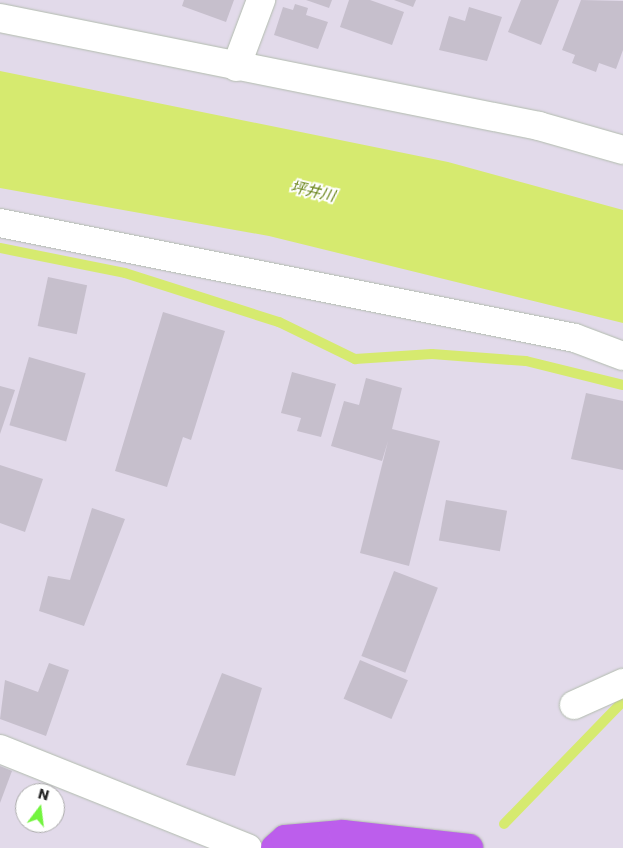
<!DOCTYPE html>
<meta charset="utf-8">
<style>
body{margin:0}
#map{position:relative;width:623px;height:848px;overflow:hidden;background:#e2daea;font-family:Poppins,"Noto Sans JP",sans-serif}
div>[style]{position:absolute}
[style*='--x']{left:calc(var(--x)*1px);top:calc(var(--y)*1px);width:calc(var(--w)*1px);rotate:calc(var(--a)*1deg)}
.water>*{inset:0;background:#d6ea6f}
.stream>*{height:10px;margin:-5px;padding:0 5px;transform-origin:5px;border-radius:5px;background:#d6ea6f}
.building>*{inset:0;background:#c6bfcc;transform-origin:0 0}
.roads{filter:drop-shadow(0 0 1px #b2bcae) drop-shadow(0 0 1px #b2bcae)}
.minor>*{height:28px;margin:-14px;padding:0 14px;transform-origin:14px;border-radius:14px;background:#fff}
.major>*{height:28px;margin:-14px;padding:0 14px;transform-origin:14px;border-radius:14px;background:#bc5eec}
span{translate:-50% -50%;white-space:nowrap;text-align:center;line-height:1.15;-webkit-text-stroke:4px #fff;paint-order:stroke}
.water-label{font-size:15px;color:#648011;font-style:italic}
.north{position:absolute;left:15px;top:783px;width:50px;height:50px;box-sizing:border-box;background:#fff;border:1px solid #a9a9a9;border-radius:50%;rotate:15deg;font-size:14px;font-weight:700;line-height:20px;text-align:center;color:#282828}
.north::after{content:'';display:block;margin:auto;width:18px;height:22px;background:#72f43e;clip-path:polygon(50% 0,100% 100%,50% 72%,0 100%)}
</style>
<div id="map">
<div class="water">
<div style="clip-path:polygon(0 71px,448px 162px,623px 210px,623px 323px,269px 236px,0 188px)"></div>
</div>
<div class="stream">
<div style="--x:0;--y:248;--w:127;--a:11.3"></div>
<div style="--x:125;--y:273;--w:162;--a:17.7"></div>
<div style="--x:279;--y:322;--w:85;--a:26"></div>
<div style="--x:355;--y:359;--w:77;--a:-3.7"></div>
<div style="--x:432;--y:354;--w:94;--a:4.3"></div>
<div style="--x:526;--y:361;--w:100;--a:13.9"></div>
<div style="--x:504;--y:824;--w:171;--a:-45.9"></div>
</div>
<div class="building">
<div style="clip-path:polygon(184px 0,234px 0,226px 22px,182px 6px)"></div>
<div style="clip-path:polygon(306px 0,332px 0,329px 8px)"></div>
<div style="clip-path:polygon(349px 0,370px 0,404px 12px,392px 45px,340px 27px)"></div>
<div style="clip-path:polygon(394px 0,416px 0,413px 7px)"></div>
<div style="clip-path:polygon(521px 0,559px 0,541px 45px,508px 32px)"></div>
<div style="clip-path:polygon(581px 0,623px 1px,623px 50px,616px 69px,599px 63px,596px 72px,572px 63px,575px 55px,562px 50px)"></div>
<div style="clip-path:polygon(295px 4px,308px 8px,306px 15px,328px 22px,318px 49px,274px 35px,283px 7px,293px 10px)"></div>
<div style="clip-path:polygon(469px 7px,502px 17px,487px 61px,439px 50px,449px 16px,465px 21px)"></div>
<div style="left:48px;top:277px;width:40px;height:50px;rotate:12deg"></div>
<div style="clip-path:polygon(163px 312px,225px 331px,191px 440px,183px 437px,167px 487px,115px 471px)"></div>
<div style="left:29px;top:357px;width:59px;height:71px;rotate:16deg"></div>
<div style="clip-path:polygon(292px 372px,336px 384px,321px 437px,297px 431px,301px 418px,281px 413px)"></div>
<div style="clip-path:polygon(366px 378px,402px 388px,392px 429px,440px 441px,409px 566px,360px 553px,388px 441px,382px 461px,331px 446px,344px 401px,359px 405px)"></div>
<div style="clip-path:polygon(0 386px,15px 390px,0 434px)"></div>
<div style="clip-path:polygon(586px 393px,623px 401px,623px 470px,571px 459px)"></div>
<div style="clip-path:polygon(0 465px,43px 479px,25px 532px,0 523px)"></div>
<div style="left:446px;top:500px;width:62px;height:41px;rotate:10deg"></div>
<div style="clip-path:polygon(92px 508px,125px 519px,84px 626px,39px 611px,48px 576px,70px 580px)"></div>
<div style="left:394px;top:571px;width:47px;height:91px;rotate:21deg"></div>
<div style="left:360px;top:660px;width:52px;height:42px;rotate:23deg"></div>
<div style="clip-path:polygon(49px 663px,69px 670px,46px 736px,0 719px,5px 680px,38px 692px)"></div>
<div style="clip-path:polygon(222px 673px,262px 688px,235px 776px,186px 765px)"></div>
<div style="clip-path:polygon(0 766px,12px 771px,0 803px)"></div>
</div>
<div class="roads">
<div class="minor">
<div style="--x:0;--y:18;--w:550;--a:11.33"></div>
<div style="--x:539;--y:126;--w:87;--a:15.9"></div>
<div style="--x:236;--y:67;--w:72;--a:-69.5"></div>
<div style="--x:0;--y:223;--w:586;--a:11.31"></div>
<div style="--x:575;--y:338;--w:51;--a:20.6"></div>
<div style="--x:574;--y:705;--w:54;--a:-24.2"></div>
<div style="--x:0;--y:749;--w:267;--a:21.8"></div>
</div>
<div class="major">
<div style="--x:275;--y:848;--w:13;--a:-42"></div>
<div style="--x:285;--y:839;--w:58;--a:-4.9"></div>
<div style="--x:343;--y:834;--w:127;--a:6.3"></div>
</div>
</div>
<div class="water-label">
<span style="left:313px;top:191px;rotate:13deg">坪井川</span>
</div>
<div class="north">N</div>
</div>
